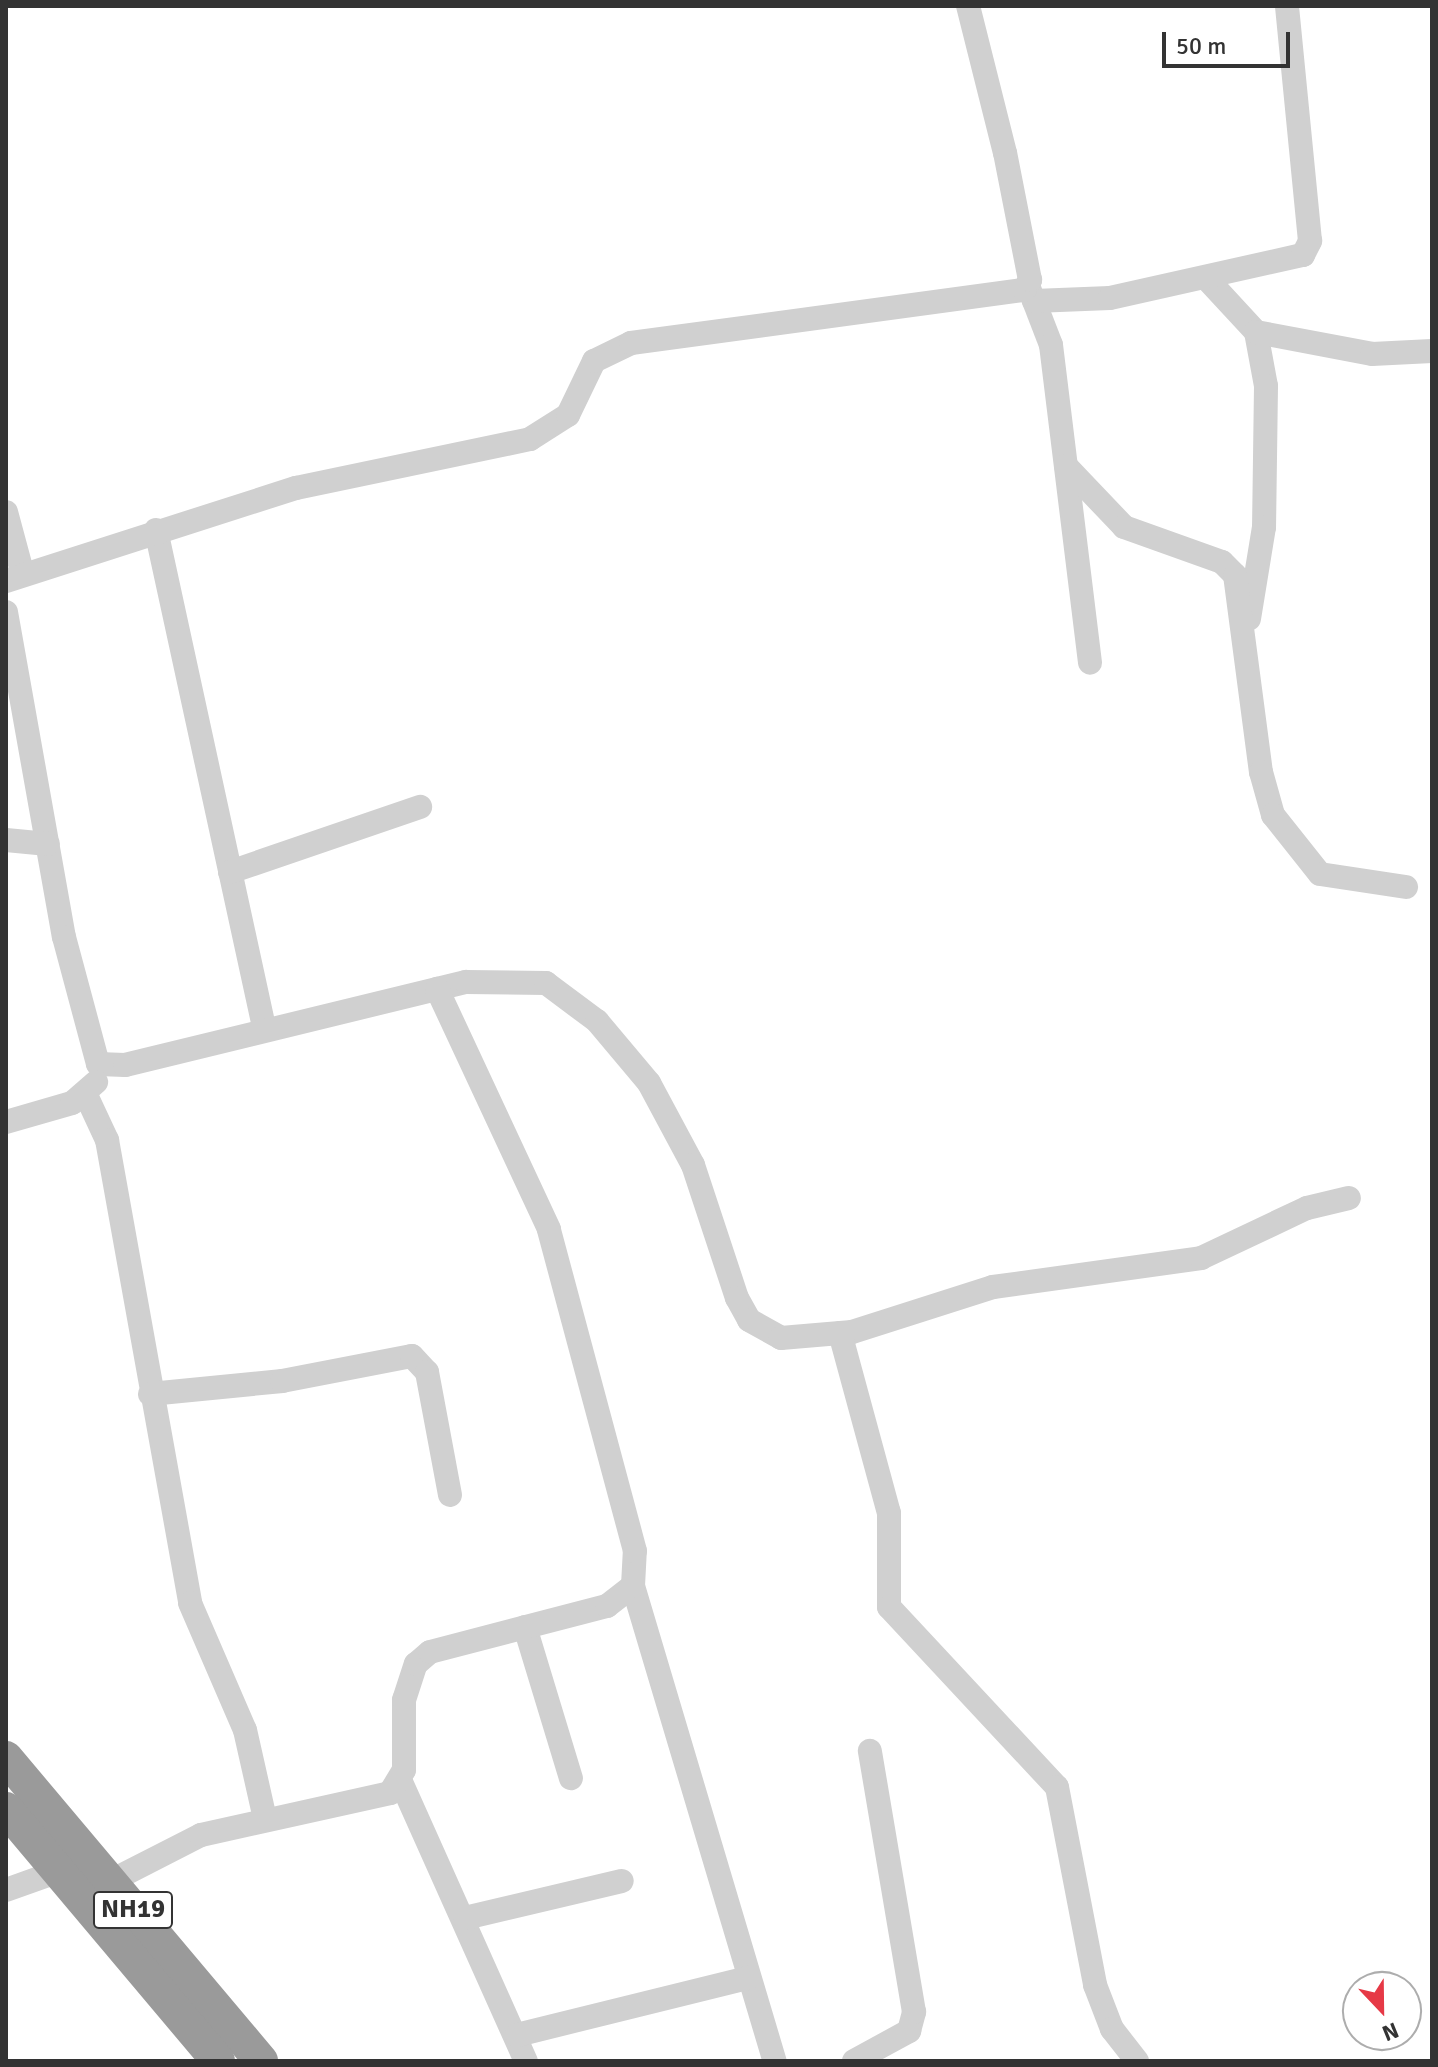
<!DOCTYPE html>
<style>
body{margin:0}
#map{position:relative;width:1438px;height:2067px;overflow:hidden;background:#fff;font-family:Signika,sans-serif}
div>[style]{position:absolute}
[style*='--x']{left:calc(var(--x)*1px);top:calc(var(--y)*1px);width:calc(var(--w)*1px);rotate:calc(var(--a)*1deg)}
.minor>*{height:24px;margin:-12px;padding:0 12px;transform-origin:12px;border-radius:12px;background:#d0d0d0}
.highway>*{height:34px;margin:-17px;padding:0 17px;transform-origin:17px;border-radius:17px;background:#9a9a9a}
span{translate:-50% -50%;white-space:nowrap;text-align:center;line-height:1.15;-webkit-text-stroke:8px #fff;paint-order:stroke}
.shield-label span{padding:2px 6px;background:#fff;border:2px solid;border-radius:6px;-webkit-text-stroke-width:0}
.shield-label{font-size:26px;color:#333;font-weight:700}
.frame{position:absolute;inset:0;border:8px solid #333;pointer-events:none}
.north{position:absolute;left:1342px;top:1971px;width:80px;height:80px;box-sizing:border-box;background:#fff;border:2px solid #adadad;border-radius:50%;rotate:158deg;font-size:22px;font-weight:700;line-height:32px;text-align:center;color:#333}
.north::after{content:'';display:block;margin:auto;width:28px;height:36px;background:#e63946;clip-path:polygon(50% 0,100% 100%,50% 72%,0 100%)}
.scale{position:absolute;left:1162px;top:32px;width:128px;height:36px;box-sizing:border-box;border:4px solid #333;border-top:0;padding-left:10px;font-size:24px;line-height:28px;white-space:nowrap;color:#333;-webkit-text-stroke:6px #fff;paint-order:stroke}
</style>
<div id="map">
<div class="minor">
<div style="--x:1207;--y:279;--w:72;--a:47.2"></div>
<div style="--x:1256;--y:332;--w:55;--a:79.5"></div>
<div style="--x:1266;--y:386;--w:141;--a:90.8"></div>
<div style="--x:1264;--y:527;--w:93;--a:99.3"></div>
<div style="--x:1029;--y:288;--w:61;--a:68.9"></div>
<div style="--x:1051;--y:345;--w:320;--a:83"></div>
<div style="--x:1034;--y:301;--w:76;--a:-2.3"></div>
<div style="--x:1110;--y:298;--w:198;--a:-12.6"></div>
<div style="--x:1303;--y:255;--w:16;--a:-63"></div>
<div style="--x:1310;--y:241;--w:236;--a:-95.6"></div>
<div style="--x:1256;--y:332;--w:118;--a:10.7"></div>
<div style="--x:1372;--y:354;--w:60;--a:-2.9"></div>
<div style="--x:1066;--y:466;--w:84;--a:46.4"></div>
<div style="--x:1124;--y:527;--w:104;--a:19.7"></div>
<div style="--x:1222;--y:562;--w:18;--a:45"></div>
<div style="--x:1235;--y:575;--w:199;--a:82.5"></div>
<div style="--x:1261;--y:772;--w:45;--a:74.4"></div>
<div style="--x:1273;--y:815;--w:75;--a:51.5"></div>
<div style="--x:1320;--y:874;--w:87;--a:8.6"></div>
<div style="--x:6;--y:512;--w:65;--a:74.9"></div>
<div style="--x:156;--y:530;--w:509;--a:77.74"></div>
<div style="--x:6;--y:581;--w:305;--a:-17.8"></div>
<div style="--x:296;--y:488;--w:239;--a:-11.8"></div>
<div style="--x:530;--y:439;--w:45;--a:-32.3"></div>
<div style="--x:568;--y:415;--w:60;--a:-64.3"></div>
<div style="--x:594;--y:361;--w:41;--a:-25.9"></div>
<div style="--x:631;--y:343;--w:397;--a:-7.7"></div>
<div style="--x:1024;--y:290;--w:12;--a:-59"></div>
<div style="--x:1030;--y:280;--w:129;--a:-101.1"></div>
<div style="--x:1005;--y:153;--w:152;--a:-104.1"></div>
<div style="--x:6;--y:612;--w:330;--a:79.9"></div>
<div style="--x:64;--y:937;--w:131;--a:75"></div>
<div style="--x:98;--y:1064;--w:27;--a:2"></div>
<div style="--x:125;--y:1065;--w:351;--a:-13.7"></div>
<div style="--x:466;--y:982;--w:80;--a:0.7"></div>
<div style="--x:546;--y:983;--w:64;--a:36.7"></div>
<div style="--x:597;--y:1021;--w:81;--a:50"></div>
<div style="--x:649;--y:1083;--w:93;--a:61.8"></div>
<div style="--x:693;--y:1165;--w:140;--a:71.7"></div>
<div style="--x:737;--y:1298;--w:25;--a:61"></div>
<div style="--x:749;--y:1320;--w:37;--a:29"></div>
<div style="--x:781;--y:1338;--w:71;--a:-4.8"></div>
<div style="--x:852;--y:1332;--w:148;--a:-17.7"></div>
<div style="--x:993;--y:1287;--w:210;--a:-7.9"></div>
<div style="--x:1201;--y:1258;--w:117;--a:-25.3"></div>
<div style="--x:1307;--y:1208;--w:43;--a:-13.4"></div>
<div style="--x:6;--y:840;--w:42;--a:5.4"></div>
<div style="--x:230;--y:872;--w:201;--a:-18.9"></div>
<div style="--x:86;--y:1095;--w:50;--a:65"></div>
<div style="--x:107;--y:1140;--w:470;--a:79.8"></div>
<div style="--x:190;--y:1603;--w:138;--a:66.6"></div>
<div style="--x:245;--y:1730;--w:91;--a:77.3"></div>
<div style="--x:6;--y:1122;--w:69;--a:-16.1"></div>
<div style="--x:72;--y:1103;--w:32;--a:-41"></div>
<div style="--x:840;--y:1333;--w:187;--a:74.8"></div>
<div style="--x:889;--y:1513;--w:94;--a:90"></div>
<div style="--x:889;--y:1607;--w:246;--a:47"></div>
<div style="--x:1057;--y:1787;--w:202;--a:79.1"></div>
<div style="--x:1095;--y:1985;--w:47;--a:68.9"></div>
<div style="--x:1112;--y:2029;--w:41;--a:52"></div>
<div style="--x:150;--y:1394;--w:133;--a:-5.6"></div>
<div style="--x:282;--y:1381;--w:132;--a:-10.9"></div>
<div style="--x:412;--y:1356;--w:22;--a:47"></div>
<div style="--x:427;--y:1372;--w:125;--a:79.4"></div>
<div style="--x:633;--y:1586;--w:496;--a:73.4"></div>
<div style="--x:525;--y:1627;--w:158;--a:73.1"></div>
<div style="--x:401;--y:1782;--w:306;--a:65.9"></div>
<div style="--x:109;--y:1882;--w:103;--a:-27.1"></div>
<div style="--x:201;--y:1835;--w:194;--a:-12.5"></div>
<div style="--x:390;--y:1793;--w:27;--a:-59"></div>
<div style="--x:404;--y:1770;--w:70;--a:-90"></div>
<div style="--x:404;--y:1700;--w:38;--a:-72"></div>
<div style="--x:416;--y:1664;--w:18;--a:-41"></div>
<div style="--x:430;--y:1652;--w:183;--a:-14.6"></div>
<div style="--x:607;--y:1606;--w:33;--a:-38"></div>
<div style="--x:633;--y:1586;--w:35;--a:-87"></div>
<div style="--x:635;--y:1551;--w:333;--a:-105"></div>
<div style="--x:549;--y:1229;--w:265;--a:-115"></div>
<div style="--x:6;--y:1890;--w:56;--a:-19.7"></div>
<div style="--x:465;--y:1918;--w:161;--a:-13.3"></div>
<div style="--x:517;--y:2035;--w:238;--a:-13.9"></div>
<div style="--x:854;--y:2061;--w:63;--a:-28.6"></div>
<div style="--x:909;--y:2031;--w:20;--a:-75"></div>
<div style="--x:914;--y:2012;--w:265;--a:-99.6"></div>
</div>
<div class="highway">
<div style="--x:6;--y:1758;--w:396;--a:49.9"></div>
<div style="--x:6;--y:1809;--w:329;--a:49.9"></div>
</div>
<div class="shield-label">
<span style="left:133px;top:1910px">NH19</span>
</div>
<div class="frame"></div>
<div class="north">N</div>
<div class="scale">50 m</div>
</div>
